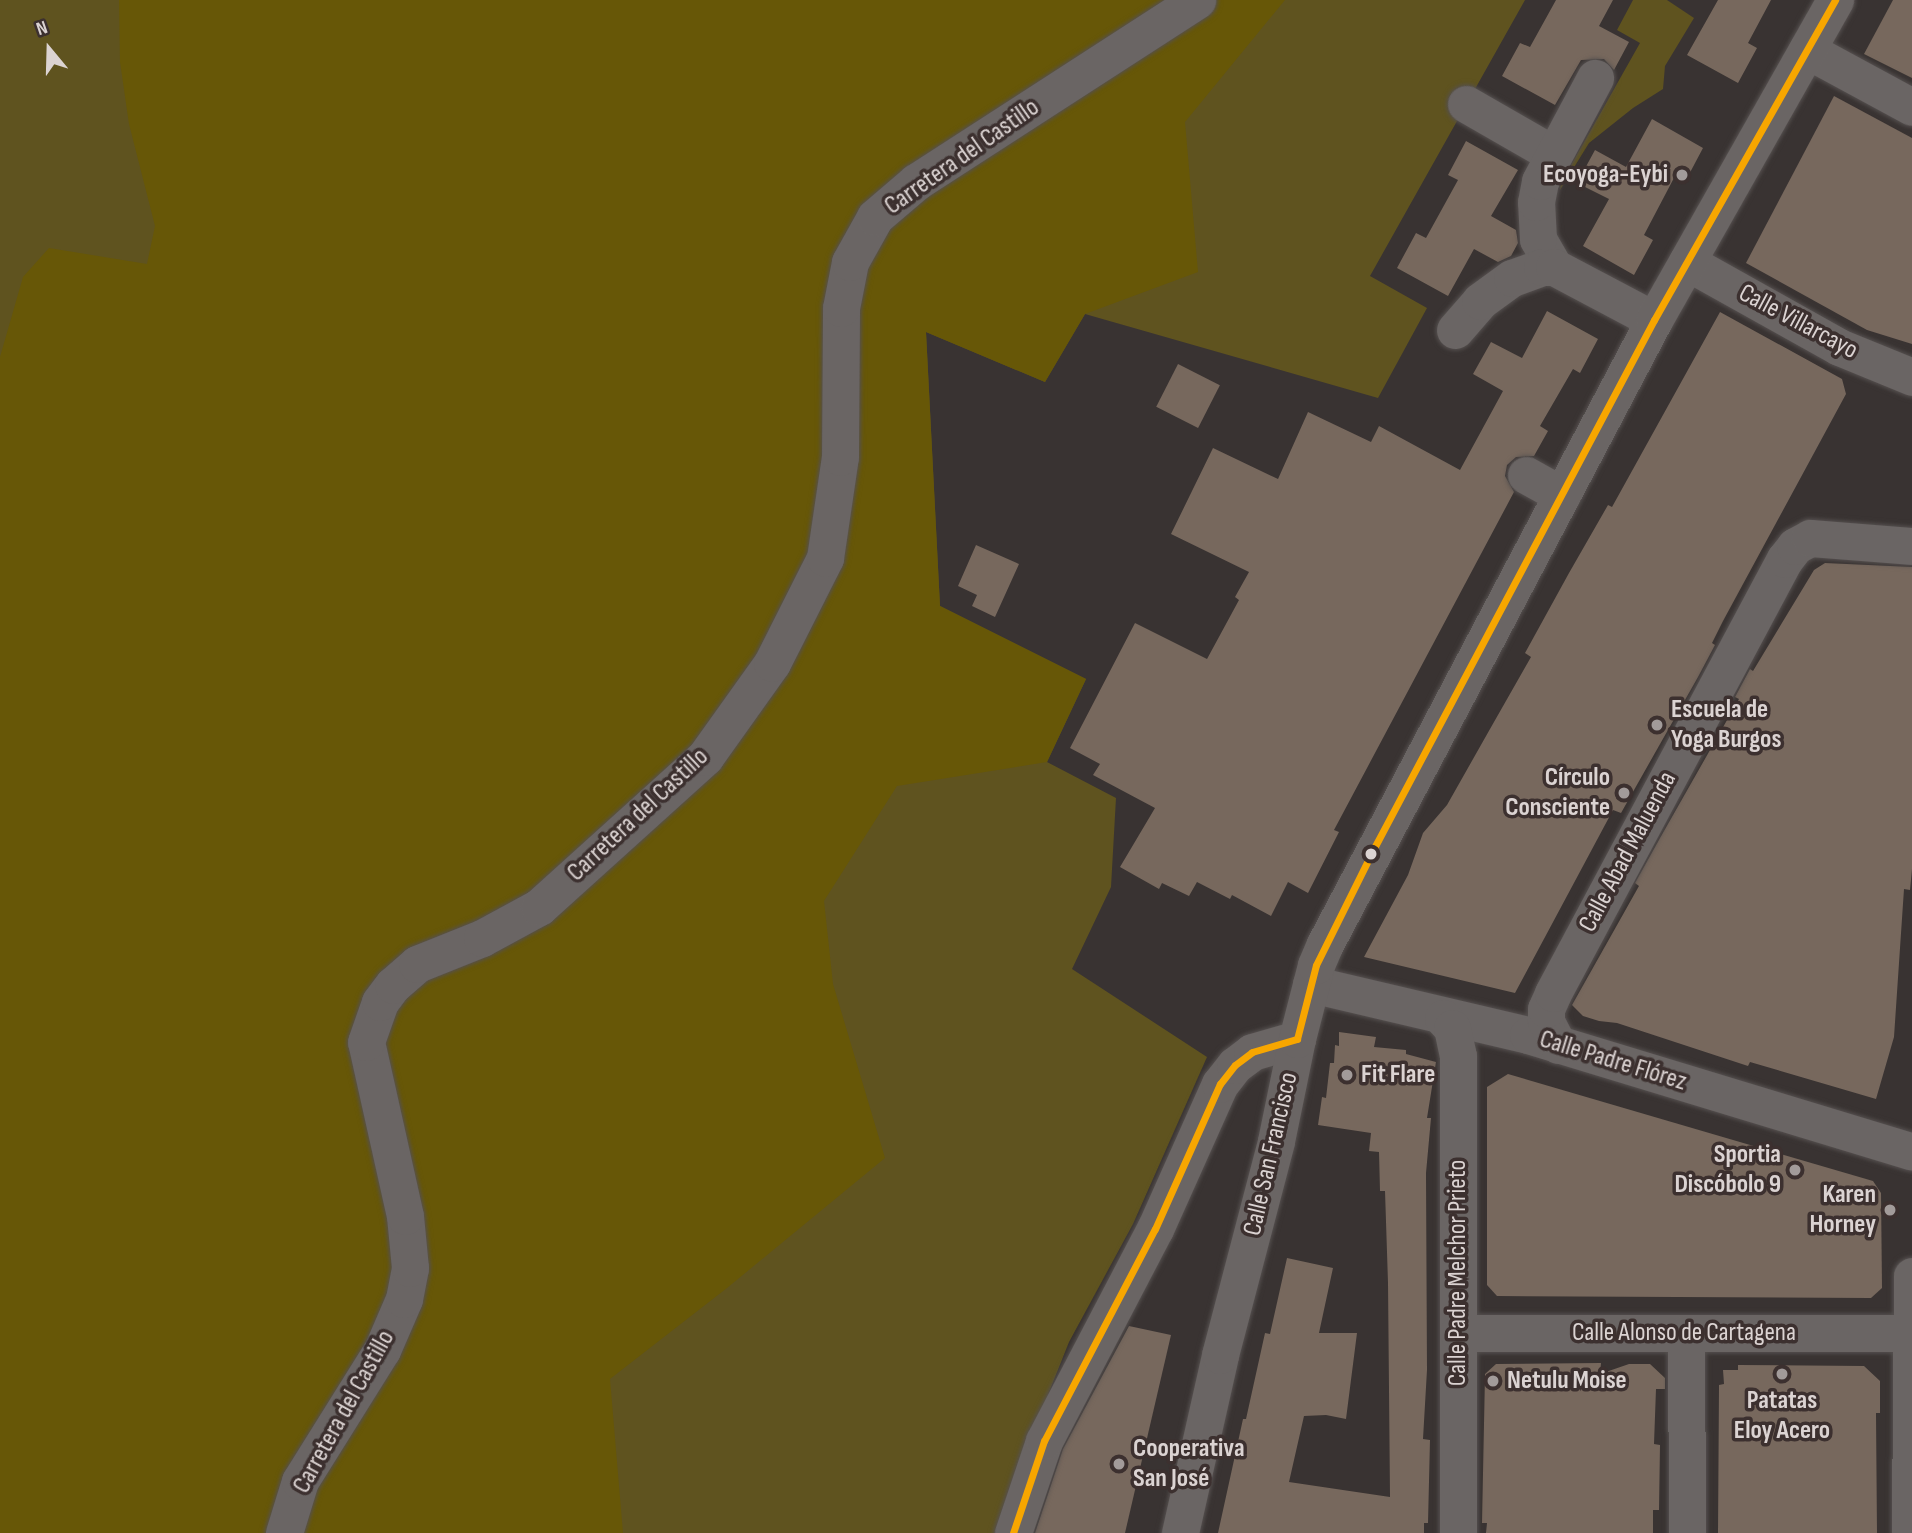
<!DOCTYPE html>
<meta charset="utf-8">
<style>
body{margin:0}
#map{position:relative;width:1912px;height:1533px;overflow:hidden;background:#393332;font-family:"Sofia Sans Condensed",sans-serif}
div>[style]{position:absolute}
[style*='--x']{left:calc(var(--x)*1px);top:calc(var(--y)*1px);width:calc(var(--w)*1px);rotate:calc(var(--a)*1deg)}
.green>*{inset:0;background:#5f531f}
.forest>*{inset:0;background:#675707}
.building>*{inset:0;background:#77685d;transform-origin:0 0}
.roads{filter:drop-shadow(0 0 2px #55504f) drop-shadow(0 0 2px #55504f)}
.street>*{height:37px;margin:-18.5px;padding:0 18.5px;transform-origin:18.5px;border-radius:18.5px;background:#6a6564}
.bus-1>*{height:7px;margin:-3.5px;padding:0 3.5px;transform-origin:3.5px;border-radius:3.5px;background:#f7a600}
.dots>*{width:19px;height:19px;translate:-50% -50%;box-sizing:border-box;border:4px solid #3c302f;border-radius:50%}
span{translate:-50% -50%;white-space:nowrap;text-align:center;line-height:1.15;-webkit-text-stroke:7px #3c302f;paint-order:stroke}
.street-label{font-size:26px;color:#dbd3d2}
.poi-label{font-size:26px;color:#dbd3d2;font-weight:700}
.right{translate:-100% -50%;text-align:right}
.left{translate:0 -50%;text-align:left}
.north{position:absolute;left:14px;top:14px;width:70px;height:70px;-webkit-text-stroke:5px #3c302f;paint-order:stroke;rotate:341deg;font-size:19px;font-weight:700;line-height:28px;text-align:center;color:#dbd3d2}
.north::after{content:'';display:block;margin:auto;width:24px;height:32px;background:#dbd3d2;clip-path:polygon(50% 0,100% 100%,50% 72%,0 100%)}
</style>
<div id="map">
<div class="green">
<div style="clip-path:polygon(0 0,1525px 0,1370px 276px,1427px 308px,1378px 398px,1085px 314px,1045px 382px,926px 332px,940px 606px,1086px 679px,1047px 762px,1116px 798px,1111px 887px,1072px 969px,1207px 1057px,1133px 1224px,1069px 1342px,1020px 1465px,1000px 1533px,0 1533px)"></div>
<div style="clip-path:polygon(1633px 0,1667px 0,1694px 18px,1665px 66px,1663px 89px,1633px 108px,1589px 143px,1560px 190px,1561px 183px,1640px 43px,1617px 30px)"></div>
</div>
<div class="forest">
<div style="clip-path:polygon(119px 0,1285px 0,1185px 122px,1198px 272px,1085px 314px,1045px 382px,926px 332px,940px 606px,1086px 679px,1047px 762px,897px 786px,824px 901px,833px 984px,885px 1158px,727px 1288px,610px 1379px,623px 1533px,0 1533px,0 357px,23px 277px,49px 248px,147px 264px,155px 226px,129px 124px,120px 62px)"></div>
</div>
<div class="building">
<div style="clip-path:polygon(1556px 0,1613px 0,1599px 26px,1629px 42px,1614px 70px,1604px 59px,1581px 60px,1555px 105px,1502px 76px,1520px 43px,1530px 47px)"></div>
<div style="clip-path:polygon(1718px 0,1771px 0,1748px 43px,1757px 48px,1738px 83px,1687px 55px)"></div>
<div style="clip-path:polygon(1893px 0,1912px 0,1912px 78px,1864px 54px)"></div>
<div style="clip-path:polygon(1834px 96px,1912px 138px,1912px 344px,1867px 330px,1746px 263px)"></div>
<div style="clip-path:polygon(1652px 119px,1703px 148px,1685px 182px,1675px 176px,1644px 235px,1653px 240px,1634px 275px,1583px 246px,1609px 199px,1577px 183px,1595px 150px,1626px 167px)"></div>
<div style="clip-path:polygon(1466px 141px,1518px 170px,1491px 216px,1516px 230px,1518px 243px,1511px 256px,1498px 262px,1474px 249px,1448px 296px,1397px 268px,1416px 233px,1426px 238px,1458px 180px,1448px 175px)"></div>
<div style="clip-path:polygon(1547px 311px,1598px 339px,1580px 373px,1573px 369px,1540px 426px,1548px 431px,1534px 456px,1516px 457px,1507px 465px,1505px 476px,1514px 492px,1334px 830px,1339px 832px,1308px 893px,1288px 882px,1271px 916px,1232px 895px,1230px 899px,1197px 882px,1189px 896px,1162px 883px,1159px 889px,1120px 867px,1155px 808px,1093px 775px,1100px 764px,1070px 748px,1135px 623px,1207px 659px,1239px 600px,1235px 597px,1249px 572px,1171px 534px,1213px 448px,1278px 479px,1308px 412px,1371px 442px,1379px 426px,1460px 470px,1503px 391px,1473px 374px,1491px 342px,1522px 358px)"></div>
<div style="clip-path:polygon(1720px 312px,1842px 379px,1846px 394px,1723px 621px,1712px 643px,1715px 645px,1698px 677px,1621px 813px,1613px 810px,1515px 993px,1364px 957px,1408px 875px,1423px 833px,1447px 805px,1490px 729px,1531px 657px,1525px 653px,1569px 573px,1608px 505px,1612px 507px)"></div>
<div style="left:1178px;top:364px;width:47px;height:48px;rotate:27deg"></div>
<div style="clip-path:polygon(976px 545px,1019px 564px,995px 617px,972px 606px,977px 595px,958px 586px)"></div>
<div style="clip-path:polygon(1825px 563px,1912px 567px,1912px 869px,1910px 890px,1904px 889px,1894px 1037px,1876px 1099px,1750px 1062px,1748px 1066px,1617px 1023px,1599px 1021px,1583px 1016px,1572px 1005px,1639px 886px,1635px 883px,1660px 838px,1739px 699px,1735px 697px,1750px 669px,1753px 671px,1814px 570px)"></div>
<div style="clip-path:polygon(1339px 1032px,1376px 1037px,1374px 1047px,1406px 1050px,1406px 1054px,1436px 1062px,1427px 1118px,1431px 1118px,1426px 1173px,1427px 1370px,1423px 1439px,1430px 1440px,1428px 1523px,1424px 1523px,1424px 1533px,1218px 1533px,1243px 1419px,1246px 1419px,1265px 1333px,1270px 1334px,1287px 1258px,1333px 1268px,1319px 1333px,1357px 1333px,1346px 1419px,1326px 1415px,1304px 1416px,1289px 1482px,1390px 1497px,1388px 1283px,1385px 1191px,1380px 1191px,1379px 1152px,1369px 1151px,1371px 1133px,1318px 1125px,1322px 1097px,1326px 1098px,1330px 1063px,1334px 1063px,1335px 1045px,1339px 1046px)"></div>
<div style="clip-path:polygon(1508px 1074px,1873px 1181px,1881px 1193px,1882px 1288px,1871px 1298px,1497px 1296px,1487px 1285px,1487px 1087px)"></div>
<div style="clip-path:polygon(1129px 1326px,1171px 1335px,1125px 1533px,1035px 1533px,1063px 1449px)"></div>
<div style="clip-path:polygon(1601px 1363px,1600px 1374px,1629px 1364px,1650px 1364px,1665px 1378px,1665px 1389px,1656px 1389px,1654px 1444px,1660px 1445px,1659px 1510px,1653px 1510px,1653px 1533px,1486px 1533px,1487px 1523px,1482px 1523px,1485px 1374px,1496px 1364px)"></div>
<div style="clip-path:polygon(1738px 1365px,1864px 1366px,1880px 1381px,1880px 1413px,1876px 1413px,1877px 1533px,1718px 1533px,1719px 1385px,1724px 1384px,1723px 1370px,1738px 1370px)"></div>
</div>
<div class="roads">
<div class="street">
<div style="--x:1807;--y:50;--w:119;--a:28.5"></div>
<div style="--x:1466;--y:104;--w:100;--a:29.9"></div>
<div style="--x:1687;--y:262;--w:174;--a:29.2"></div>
<div style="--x:1839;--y:347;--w:79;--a:22.3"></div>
<div style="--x:1554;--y:267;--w:32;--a:-120"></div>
<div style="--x:1538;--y:239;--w:37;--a:-93"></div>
<div style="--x:1536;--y:202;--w:21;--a:-79"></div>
<div style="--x:1540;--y:181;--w:117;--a:-61.9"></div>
<div style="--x:1455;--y:330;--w:38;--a:-49"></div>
<div style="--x:1480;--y:301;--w:39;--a:-36"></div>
<div style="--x:1512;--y:278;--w:32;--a:-20"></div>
<div style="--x:1542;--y:267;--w:12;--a:0"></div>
<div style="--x:1554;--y:267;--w:113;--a:27.9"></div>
<div style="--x:1526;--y:475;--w:41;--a:29.1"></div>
<div style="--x:1311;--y:984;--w:223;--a:13.2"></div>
<div style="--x:1528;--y:1035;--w:401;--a:16.9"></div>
<div style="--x:1443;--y:1018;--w:13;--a:48"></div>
<div style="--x:1452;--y:1028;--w:29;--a:78"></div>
<div style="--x:1458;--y:1056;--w:477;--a:90"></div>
<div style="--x:1558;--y:1045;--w:27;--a:-117"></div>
<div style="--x:1546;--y:1021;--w:12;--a:-90"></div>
<div style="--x:1546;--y:1009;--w:17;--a:-66"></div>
<div style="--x:1553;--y:993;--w:492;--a:-61.9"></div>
<div style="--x:1785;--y:559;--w:16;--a:-52"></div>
<div style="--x:1795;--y:546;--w:17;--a:-28"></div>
<div style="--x:1810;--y:538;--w:102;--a:4.5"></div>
<div style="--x:1458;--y:1333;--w:453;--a:0"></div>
<div style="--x:1686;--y:1333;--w:200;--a:89.7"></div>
<div style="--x:284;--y:1533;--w:54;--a:-72.9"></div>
<div style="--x:300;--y:1481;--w:155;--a:-58"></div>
<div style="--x:382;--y:1350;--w:56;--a:-66.7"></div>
<div style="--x:404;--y:1299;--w:32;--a:-79"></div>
<div style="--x:410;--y:1268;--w:52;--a:-95.5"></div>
<div style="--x:405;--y:1216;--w:178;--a:-102.6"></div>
<div style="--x:366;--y:1042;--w:42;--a:-70.7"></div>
<div style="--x:380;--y:1002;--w:21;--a:-53"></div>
<div style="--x:393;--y:985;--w:32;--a:-41"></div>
<div style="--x:417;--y:964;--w:70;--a:-21.8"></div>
<div style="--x:482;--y:938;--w:65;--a:-28.5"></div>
<div style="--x:539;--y:907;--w:224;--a:-42.1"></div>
<div style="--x:705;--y:757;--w:115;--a:-54.5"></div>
<div style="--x:772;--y:663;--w:118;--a:-63.2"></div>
<div style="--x:825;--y:558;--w:102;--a:-81.6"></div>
<div style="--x:840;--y:457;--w:149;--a:-89.6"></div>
<div style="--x:841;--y:308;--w:47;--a:-78.9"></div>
<div style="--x:850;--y:262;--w:51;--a:-60.9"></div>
<div style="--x:875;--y:217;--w:54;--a:-40.5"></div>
<div style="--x:916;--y:182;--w:335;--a:-32.9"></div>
<div style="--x:1013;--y:1533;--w:97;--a:-71.4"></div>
<div style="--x:1044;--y:1441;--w:239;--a:-62.4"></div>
<div style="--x:1155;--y:1229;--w:159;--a:-65.9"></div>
<div style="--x:1220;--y:1084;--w:24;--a:-52"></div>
<div style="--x:1235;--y:1065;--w:21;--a:-37"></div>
<div style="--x:1252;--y:1052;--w:47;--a:-16.1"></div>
<div style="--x:1180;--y:1533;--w:182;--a:-77.3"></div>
<div style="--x:1220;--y:1355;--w:221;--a:-75.3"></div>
<div style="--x:1276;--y:1141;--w:104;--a:-78.4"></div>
<div style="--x:1297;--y:1039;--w:76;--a:-75.6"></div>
<div style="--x:1316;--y:965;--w:23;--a:-67"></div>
<div style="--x:1325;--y:944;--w:705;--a:-62.2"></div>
<div style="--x:1654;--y:320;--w:368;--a:-60.5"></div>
<div style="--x:1910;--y:1533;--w:257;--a:-89.6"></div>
</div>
</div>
<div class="bus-1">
<div style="--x:1297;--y:1039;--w:76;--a:-75.6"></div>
<div style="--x:1316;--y:965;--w:128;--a:-63.6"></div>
<div style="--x:1373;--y:850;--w:600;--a:-62.07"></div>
<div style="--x:1654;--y:320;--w:368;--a:-60.5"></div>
<div style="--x:1013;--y:1533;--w:97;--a:-71.4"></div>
<div style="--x:1044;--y:1441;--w:239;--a:-62.4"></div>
<div style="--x:1155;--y:1229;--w:159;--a:-65.9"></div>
<div style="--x:1220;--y:1084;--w:24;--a:-52"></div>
<div style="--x:1235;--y:1065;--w:21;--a:-37"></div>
<div style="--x:1252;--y:1052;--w:47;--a:-16.1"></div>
</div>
<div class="dots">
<div style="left:1682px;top:175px;background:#a29b9a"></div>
<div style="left:1657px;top:725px;background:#a29b9a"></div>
<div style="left:1624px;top:793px;background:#a29b9a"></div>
<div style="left:1371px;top:854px;background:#dbd3d2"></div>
<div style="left:1347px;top:1075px;background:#a29b9a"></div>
<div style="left:1795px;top:1170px;background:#a29b9a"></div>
<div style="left:1890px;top:1210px;background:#a29b9a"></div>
<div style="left:1782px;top:1374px;background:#a29b9a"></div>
<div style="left:1493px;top:1381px;background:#a29b9a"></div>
<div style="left:1119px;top:1464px;background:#a29b9a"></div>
</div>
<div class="street-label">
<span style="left:962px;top:157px;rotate:-35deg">Carretera del Castillo</span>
<span style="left:1798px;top:322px;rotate:28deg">Calle Villarcayo</span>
<span style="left:638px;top:815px;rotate:-43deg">Carretera del Castillo</span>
<span style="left:1628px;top:852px;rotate:-62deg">Calle Abad Maluenda</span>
<span style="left:1613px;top:1061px;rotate:17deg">Calle Padre Flórez</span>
<span style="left:1271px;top:1154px;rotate:-77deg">Calle San Francisco</span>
<span style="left:1458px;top:1273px;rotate:-90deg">Calle Padre Melchor Prieto</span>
<span style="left:1684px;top:1333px">Calle Alonso de Cartagena</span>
<span style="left:344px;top:1412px;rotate:-61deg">Carretera del Castillo</span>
</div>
<div class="poi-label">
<span class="right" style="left:1668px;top:175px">Ecoyoga-Eybi</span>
<span class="left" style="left:1671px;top:725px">Escuela de<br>Yoga Burgos</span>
<span class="right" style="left:1610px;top:793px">Círculo<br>Consciente</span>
<span class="left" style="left:1361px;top:1075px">Fit Flare</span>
<span class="right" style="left:1781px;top:1170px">Sportia<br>Discóbolo 9</span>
<span class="right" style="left:1876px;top:1210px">Karen<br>Horney</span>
<span class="left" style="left:1507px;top:1381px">Netulu Moise</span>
<span style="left:1782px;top:1416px">Patatas<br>Eloy Acero</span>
<span class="left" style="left:1133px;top:1464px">Cooperativa<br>San José</span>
</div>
<div class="north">N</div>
</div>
